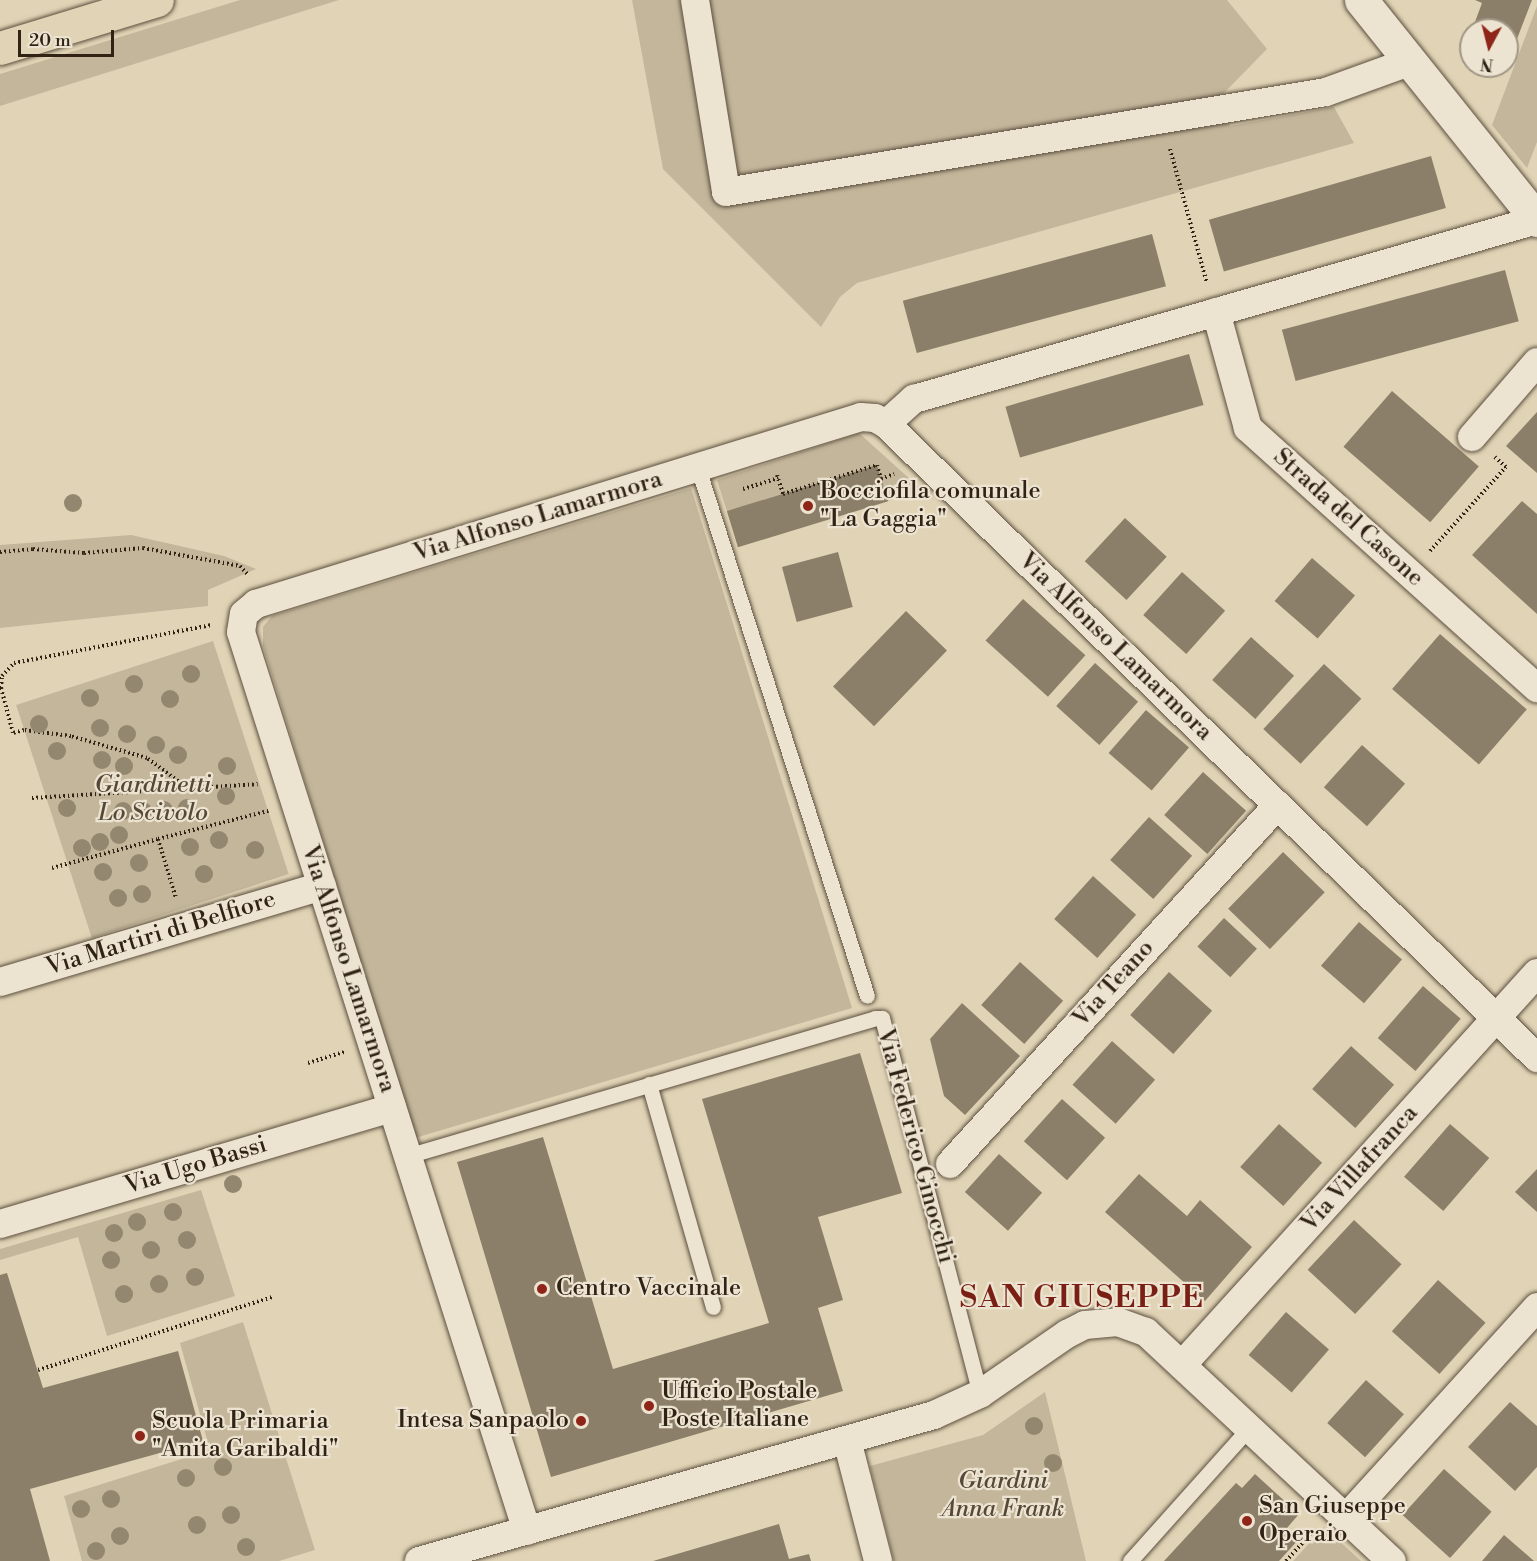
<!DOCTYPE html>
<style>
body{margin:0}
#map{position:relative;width:1537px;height:1561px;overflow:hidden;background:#e1d4b6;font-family:"Libre Bodoni",serif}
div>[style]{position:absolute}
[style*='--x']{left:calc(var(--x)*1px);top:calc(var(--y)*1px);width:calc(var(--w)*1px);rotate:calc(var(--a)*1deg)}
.green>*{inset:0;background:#c3b69b;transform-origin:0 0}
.building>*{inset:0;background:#8c7f69;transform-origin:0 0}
.path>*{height:4px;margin-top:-2px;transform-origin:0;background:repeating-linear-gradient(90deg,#302316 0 1.5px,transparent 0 4.5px)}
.roads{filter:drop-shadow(0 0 2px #5c4f3e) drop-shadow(0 0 2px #5c4f3e)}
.lane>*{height:15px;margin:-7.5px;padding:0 7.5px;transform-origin:7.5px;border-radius:7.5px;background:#ece3d0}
.street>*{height:28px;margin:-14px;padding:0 14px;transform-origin:14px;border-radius:14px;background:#ece3d0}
.secondary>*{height:33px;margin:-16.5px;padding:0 16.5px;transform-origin:16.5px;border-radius:16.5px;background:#ece3d0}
.highway>*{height:33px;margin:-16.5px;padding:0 16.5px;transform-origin:16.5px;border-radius:16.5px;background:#e1d4b6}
.trees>*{width:18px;height:18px;margin:-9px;border-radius:50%;background:#948770}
.dots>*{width:16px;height:16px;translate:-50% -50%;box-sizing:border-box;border:3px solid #ece3d0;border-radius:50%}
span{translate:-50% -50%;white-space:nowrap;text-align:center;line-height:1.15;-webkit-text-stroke:4.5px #ece3d0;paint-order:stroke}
.poi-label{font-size:24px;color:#302316}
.left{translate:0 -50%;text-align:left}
.right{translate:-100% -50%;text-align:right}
.street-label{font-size:24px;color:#302316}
.park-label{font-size:24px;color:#554837;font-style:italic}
.district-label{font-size:30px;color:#7a1f14;font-weight:700;letter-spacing:1.5px}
.north{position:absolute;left:1459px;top:18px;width:60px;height:60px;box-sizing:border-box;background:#ece3d0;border:2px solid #a19686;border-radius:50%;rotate:187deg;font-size:16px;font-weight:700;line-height:24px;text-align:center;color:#302316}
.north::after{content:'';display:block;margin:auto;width:21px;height:27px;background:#8f2418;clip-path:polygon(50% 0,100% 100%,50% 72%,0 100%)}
.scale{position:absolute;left:18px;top:30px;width:96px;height:27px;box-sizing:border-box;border:3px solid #302316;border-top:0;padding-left:8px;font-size:18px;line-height:21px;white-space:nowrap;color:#302316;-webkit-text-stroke:4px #ece3d0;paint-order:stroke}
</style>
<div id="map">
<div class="green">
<div style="clip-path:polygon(240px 0,339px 0,0 106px,0 74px)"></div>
<div style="clip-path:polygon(632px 0,1227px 0,1267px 49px,1220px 97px,1230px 126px,1334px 107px,1354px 143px,857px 283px,840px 297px,821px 327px,663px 169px)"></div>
<div style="clip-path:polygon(1537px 6px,1537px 142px,1527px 168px,1492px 125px)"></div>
<div style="clip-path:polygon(859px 433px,922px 490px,888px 501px,877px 465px,727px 511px,717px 480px)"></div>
<div style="clip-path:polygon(691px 488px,852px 1008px,415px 1138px,263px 646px,263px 627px,272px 616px)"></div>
<div style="clip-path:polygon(131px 535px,224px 556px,256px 569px,208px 590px,208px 606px,0 628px,0 545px)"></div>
<div style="left:213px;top:641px;width:245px;height:207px;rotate:72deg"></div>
<div style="clip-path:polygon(201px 1190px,235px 1296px,107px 1336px,78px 1237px,0 1260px,0 1249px)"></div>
<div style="clip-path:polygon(243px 1322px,315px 1550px,279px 1561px,82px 1561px,64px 1496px,210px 1450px,180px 1343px)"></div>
<div style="clip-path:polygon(1045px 1392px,1086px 1561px,894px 1561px,870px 1466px,983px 1435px)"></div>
<div style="clip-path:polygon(1324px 1527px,1361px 1561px,1293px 1561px)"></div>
</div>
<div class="building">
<div style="clip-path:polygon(1475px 0,1532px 0,1510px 57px,1507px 56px,1507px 30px,1472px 30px,1482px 3px)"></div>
<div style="left:1431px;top:156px;width:54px;height:231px;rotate:74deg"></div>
<div style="left:1152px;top:234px;width:54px;height:258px;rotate:75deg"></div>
<div style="left:1505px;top:270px;width:53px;height:231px;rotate:75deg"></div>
<div style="left:1189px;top:354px;width:53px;height:191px;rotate:74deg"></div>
<div style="left:1392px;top:391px;width:115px;height:74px;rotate:41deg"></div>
<div style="clip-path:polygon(1537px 412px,1537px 473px,1506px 446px)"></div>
<div style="left:877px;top:465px;width:38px;height:157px;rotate:73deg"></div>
<div style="clip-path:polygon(1522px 501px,1537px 514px,1537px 614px,1472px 555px)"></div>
<div style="left:1125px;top:518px;width:57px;height:59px;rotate:43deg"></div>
<div style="left:838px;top:552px;width:57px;height:58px;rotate:75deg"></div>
<div style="left:1312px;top:558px;width:57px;height:57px;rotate:41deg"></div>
<div style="left:1182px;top:572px;width:58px;height:58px;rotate:42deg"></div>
<div style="left:1023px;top:599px;width:84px;height:56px;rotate:42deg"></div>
<div style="left:906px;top:611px;width:57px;height:105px;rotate:44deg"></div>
<div style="left:1440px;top:634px;width:115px;height:73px;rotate:41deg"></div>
<div style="left:1251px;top:637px;width:58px;height:58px;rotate:42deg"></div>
<div style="left:1095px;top:663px;width:58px;height:58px;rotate:42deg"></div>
<div style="left:1324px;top:664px;width:51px;height:89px;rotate:43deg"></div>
<div style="left:1146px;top:710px;width:57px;height:57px;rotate:41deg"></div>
<div style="left:1362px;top:745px;width:58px;height:57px;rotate:42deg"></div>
<div style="left:1203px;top:772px;width:58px;height:58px;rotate:42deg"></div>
<div style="left:1149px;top:817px;width:58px;height:58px;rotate:42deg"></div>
<div style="left:1283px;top:852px;width:58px;height:79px;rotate:44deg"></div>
<div style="left:1093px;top:876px;width:58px;height:58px;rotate:42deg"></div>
<div style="left:1224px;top:918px;width:45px;height:39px;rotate:43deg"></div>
<div style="left:1359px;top:922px;width:57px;height:58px;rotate:41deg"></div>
<div style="left:1020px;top:962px;width:58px;height:58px;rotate:42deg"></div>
<div style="left:1169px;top:972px;width:58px;height:58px;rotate:42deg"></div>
<div style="left:1423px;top:986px;width:50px;height:69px;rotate:41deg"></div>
<div style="clip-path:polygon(962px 1003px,1020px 1056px,965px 1115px,944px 1096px,930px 1039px)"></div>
<div style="left:1112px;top:1041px;width:58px;height:59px;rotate:42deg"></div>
<div style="left:1351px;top:1046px;width:58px;height:58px;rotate:42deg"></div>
<div style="clip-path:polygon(860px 1053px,902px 1193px,818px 1217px,843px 1300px,818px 1308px,843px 1391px,551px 1477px,457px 1162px,543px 1137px,613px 1369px,769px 1323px,702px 1099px)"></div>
<div style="left:1062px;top:1099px;width:58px;height:57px;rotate:42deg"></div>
<div style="left:1279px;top:1124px;width:58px;height:58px;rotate:42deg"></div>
<div style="left:1450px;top:1124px;width:52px;height:70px;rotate:41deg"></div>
<div style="left:999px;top:1154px;width:58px;height:51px;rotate:42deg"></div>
<div style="clip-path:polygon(1537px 1169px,1537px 1212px,1515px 1192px)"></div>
<div style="clip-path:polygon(1139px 1174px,1187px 1216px,1200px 1200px,1252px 1247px,1205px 1301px,1105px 1212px)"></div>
<div style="left:1354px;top:1220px;width:65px;height:68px;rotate:43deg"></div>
<div style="clip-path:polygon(7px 1273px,43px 1388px,178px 1351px,203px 1441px,30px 1489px,50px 1561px,0 1561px,0 1275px)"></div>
<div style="left:1438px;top:1280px;width:64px;height:69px;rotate:42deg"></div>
<div style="left:1286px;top:1312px;width:57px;height:57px;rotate:41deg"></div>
<div style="left:1366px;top:1380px;width:51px;height:58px;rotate:42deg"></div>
<div style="clip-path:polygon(1510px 1402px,1537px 1426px,1537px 1467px,1515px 1491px,1468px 1447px)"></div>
<div style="left:1444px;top:1469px;width:64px;height:62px;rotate:42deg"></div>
<div style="clip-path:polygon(1255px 1474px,1299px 1514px,1287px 1528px,1299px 1539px,1279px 1561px,1164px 1561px,1236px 1483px,1242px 1488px)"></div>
<div style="clip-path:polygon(779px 1524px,789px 1559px,809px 1554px,811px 1561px,653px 1561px)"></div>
<div style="clip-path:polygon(1504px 1535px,1534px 1561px,1482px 1561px)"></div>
</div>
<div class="path">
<div style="--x:1170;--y:149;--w:139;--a:74.6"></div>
<div style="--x:777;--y:475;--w:20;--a:72"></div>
<div style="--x:783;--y:494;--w:98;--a:-17.1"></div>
<div style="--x:877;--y:465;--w:15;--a:74"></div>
<div style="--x:881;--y:479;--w:14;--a:-21"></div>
<div style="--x:743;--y:489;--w:37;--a:-17"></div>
<div style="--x:1430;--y:551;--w:113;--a:-47.9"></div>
<div style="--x:1506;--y:467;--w:15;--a:-138"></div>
<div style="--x:0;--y:552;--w:33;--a:-5"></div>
<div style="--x:33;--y:549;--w:51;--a:4.5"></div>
<div style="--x:84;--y:553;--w:59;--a:-4.8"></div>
<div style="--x:143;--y:548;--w:99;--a:10.5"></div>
<div style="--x:240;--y:566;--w:13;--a:48"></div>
<div style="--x:189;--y:789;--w:52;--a:-143.6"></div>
<div style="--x:147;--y:758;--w:79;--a:-163.9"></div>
<div style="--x:71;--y:736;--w:47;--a:-172.7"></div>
<div style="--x:24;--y:730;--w:11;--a:165"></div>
<div style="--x:13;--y:733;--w:47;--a:-104.9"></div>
<div style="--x:1;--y:688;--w:12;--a:-85"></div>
<div style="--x:2;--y:676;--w:18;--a:-47"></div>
<div style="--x:14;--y:663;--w:201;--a:-10.9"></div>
<div style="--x:32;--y:798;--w:226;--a:-3.5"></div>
<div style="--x:158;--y:839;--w:114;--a:-14.3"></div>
<div style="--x:52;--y:868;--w:110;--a:-15.3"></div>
<div style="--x:158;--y:839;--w:62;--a:73"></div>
<div style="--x:308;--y:1063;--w:39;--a:-17"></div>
<div style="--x:38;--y:1370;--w:246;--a:-17.3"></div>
<div style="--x:1286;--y:1561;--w:43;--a:-47.8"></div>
</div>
<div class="roads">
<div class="lane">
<div style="--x:698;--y:468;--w:554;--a:72.25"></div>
<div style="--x:649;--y:1084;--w:232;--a:74"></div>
<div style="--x:407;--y:1156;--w:488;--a:-16.4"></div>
<div style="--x:875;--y:1018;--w:7;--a:0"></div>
<div style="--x:882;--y:1018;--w:389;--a:75.4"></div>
<div style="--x:1130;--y:1561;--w:178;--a:-48.2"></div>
</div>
<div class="street">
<div style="--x:695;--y:0;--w:194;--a:80.8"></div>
<div style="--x:726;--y:192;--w:608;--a:-9.46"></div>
<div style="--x:1326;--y:92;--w:88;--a:-19.9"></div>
<div style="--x:1216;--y:312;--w:120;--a:74.6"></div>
<div style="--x:1248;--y:428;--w:389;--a:42"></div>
<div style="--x:886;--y:424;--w:38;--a:-42"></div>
<div style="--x:914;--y:399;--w:648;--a:-16.03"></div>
<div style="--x:1472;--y:437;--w:99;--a:-49.1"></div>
<div style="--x:0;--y:982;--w:336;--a:-16.6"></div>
<div style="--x:950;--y:1164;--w:486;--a:-47.6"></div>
<div style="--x:0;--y:1224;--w:409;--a:-16.5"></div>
<div style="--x:1182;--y:1365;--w:529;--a:-47.84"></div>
<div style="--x:847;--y:1440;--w:125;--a:75.6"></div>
<div style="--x:1346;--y:1518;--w:285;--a:-47.8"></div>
<div style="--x:527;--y:1531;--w:943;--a:-107.65"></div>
<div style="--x:241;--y:632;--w:18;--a:-81"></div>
<div style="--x:244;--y:614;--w:16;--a:-40"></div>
<div style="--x:256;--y:604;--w:633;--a:-17.18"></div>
<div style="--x:861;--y:417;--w:14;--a:4"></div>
<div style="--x:875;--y:418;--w:13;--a:29"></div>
<div style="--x:886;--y:424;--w:909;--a:44.24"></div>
<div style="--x:419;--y:1561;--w:535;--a:-15.83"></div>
<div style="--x:934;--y:1415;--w:51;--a:-24.5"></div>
<div style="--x:980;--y:1394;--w:106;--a:-34.6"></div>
<div style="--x:1067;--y:1334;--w:20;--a:-27"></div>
<div style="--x:1085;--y:1325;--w:33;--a:-5"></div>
<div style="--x:1118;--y:1322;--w:30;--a:20"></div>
<div style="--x:1146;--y:1332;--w:336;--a:43"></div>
</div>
<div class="secondary">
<div style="--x:1361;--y:0;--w:282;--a:51.3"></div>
</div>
<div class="highway">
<div style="--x:0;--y:48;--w:164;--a:-17"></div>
</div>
</div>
<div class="trees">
<div style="left:73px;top:503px"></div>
<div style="left:191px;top:674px"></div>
<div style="left:134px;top:684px"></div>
<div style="left:90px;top:698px"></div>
<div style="left:170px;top:699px"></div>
<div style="left:39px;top:724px"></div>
<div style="left:100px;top:728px"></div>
<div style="left:127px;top:734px"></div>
<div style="left:156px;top:745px"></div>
<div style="left:57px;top:751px"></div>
<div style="left:178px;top:755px"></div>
<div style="left:102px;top:760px"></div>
<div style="left:124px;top:766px"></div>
<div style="left:227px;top:766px"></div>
<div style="left:226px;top:796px"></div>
<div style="left:67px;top:808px"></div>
<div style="left:187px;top:808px"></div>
<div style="left:164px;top:810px"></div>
<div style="left:123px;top:811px"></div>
<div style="left:143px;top:811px"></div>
<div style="left:119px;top:835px"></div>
<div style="left:219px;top:840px"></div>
<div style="left:100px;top:842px"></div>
<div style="left:190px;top:847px"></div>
<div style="left:82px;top:848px"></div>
<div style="left:255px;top:850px"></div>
<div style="left:139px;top:863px"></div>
<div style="left:103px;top:872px"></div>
<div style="left:204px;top:874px"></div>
<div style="left:142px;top:894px"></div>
<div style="left:118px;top:898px"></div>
<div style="left:233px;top:1184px"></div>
<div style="left:173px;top:1212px"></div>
<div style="left:137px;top:1222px"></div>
<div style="left:114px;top:1233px"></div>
<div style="left:187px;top:1240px"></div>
<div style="left:151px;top:1250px"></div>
<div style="left:111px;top:1260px"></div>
<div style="left:195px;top:1277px"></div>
<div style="left:159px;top:1284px"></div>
<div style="left:124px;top:1294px"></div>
<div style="left:1034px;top:1426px"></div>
<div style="left:1053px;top:1463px"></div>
<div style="left:223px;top:1467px"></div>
<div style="left:186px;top:1478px"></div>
<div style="left:111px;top:1499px"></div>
<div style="left:81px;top:1509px"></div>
<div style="left:231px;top:1515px"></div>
<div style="left:197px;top:1525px"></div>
<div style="left:120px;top:1536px"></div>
<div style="left:246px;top:1547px"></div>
<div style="left:96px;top:1551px"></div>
</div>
<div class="dots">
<div style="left:808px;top:506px;background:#8f2418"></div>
<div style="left:542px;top:1289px;background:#8f2418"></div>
<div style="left:649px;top:1406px;background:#8f2418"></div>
<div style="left:581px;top:1421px;background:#8f2418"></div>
<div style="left:140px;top:1436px;background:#8f2418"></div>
<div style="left:1247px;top:1521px;background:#8f2418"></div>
</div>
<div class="poi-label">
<span class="left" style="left:820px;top:506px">Bocciofila comunale<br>"La Gaggia"</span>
<span class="left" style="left:556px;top:1289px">Centro Vaccinale</span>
<span class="left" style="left:661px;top:1406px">Ufficio Postale<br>Poste Italiane</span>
<span class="right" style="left:569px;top:1421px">Intesa Sanpaolo</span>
<span class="left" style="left:152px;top:1436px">Scuola Primaria<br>"Anita Garibaldi"</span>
<span class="left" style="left:1259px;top:1521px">San Giuseppe<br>Operaio</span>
</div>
<div class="street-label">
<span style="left:538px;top:517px;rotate:-17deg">Via Alfonso Lamarmora</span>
<span style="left:1348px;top:518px;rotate:42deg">Strada del Casone</span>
<span style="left:1115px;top:647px;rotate:44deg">Via Alfonso Lamarmora</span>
<span style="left:161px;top:934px;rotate:-17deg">Via Martiri di Belfiore</span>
<span style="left:348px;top:969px;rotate:72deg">Via Alfonso Lamarmora</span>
<span style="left:1114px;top:984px;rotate:-48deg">Via Teano</span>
<span style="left:915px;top:1146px;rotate:75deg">Via Federico Ginocchi</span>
<span style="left:196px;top:1166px;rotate:-17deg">Via Ugo Bassi</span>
<span style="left:1360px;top:1169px;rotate:-48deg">Via Villafranca</span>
</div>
<div class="park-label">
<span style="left:153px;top:800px">Giardinetti<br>Lo Scivolo</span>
<span style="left:1003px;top:1496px">Giardini<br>Anna Frank</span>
</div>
<div class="district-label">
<span style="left:1082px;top:1298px">SAN GIUSEPPE</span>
</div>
<div class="north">N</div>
<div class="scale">20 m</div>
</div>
